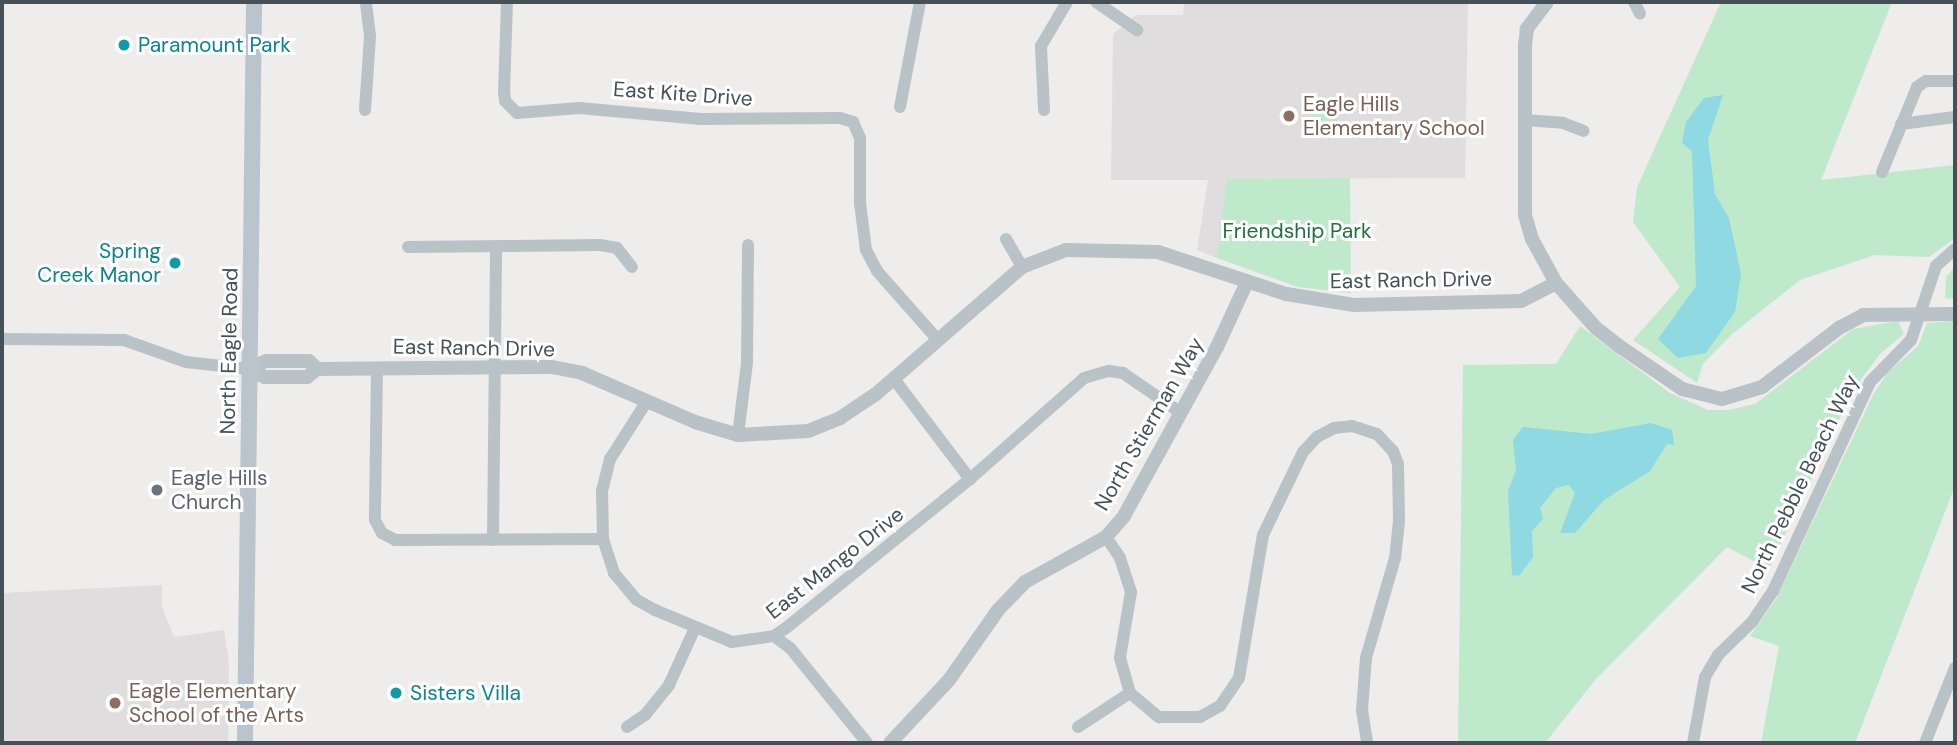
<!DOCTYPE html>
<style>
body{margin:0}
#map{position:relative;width:1957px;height:745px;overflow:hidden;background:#efecec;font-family:"DM Sans",sans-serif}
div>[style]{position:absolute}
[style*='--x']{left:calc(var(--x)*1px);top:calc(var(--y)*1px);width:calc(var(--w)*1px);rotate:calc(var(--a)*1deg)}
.education>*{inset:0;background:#e0ddde}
.green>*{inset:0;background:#bee9ca;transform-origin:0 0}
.water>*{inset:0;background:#8fd9e2}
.minor>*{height:12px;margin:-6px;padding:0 6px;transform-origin:6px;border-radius:6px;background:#b9c2c7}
.tertiary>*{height:14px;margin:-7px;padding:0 7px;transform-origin:7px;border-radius:7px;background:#b9c2c7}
.secondary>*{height:16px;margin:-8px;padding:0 8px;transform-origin:8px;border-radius:8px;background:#b9c4cc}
.dots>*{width:19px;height:19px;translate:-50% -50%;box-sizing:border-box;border:4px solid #fff;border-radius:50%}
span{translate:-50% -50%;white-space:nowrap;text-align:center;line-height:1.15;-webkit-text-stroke:6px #fff;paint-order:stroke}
.culture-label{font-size:21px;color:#0d838f}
.left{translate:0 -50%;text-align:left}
.right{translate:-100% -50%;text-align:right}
.street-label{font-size:21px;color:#465157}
.education-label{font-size:21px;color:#785e54}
.park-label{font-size:21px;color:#1f7140}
.worship-label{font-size:21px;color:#5b616d}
.frame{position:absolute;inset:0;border:4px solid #465157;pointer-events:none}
</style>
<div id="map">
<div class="education">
<div style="clip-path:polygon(1184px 2px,1468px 2px,1465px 178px,1228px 179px,1217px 258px,1197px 250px,1208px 180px,1111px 180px,1113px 34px,1136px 15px,1183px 15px)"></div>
<div style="clip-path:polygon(162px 585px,162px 607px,174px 637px,224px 630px,229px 662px,228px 743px,2px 743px,2px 593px)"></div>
</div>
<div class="green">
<div style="clip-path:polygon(1721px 2px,1892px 2px,1821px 180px,1955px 165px,1955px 238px,1929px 257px,1875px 255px,1800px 280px,1732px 334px,1703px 364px,1697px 383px,1633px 340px,1680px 287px,1633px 222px,1637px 187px)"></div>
<div style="left:1311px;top:113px;width:26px;height:22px"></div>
<div style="clip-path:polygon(1350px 178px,1351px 293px,1298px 287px,1217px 258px,1227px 179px)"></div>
<div style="clip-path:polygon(1955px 267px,1955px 299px,1945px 298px,1946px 277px)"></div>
<div style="clip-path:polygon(1898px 321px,1904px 334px,1880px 354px,1853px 390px,1769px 569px,1727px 547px,1596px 679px,1545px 743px,1458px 743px,1463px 365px,1556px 364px,1580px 326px,1670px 393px,1708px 410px,1728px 410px,1755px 404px,1853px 329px)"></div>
<div style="clip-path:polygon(1955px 321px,1955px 486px,1855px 743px,1761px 743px,1779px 646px,1750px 636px,1776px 599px,1873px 395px,1887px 373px,1918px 346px,1927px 323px)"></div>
</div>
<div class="water">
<div style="clip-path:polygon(1723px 95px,1708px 140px,1715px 194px,1729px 218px,1741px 274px,1735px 312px,1706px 353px,1678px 358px,1658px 339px,1696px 286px,1692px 151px,1682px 143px,1686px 122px,1704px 98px)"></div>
<div style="clip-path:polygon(1651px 423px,1672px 430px,1674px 445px,1667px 444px,1650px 471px,1604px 500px,1575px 533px,1560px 533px,1575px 493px,1569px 485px,1556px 488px,1540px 508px,1543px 519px,1532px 531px,1533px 557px,1519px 576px,1512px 575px,1508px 491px,1516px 470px,1513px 440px,1523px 427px,1591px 434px)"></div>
</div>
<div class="minor">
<div style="--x:507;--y:2;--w:89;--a:91.9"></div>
<div style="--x:504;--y:91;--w:10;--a:84"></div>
<div style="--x:505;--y:101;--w:17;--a:45"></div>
<div style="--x:517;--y:113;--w:62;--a:-4.6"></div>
<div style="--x:579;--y:108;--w:122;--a:5.2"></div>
<div style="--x:701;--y:119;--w:139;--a:-0.4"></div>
<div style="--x:840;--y:118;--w:14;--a:17"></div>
<div style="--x:853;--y:122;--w:17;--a:66"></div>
<div style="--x:860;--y:138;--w:65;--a:90"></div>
<div style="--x:860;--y:203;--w:47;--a:82.7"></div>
<div style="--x:866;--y:250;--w:24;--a:62"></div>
<div style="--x:877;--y:271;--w:92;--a:48.5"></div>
<div style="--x:1096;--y:2;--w:50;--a:34.3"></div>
<div style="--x:1634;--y:2;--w:13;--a:63"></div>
<div style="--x:900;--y:107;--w:107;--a:-79.2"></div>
<div style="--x:365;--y:110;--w:74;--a:-86.1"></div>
<div style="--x:370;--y:36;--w:34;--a:-97"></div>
<div style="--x:1044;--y:110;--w:64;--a:-92.7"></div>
<div style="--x:1041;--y:46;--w:51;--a:-59.4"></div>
<div style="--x:1524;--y:120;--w:39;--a:4"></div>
<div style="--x:1563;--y:123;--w:22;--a:21"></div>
<div style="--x:1901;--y:124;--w:54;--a:-7.4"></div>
<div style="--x:1882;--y:172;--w:92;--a:-67.6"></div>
<div style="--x:1917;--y:87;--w:11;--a:-34"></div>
<div style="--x:1926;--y:81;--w:29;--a:0"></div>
<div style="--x:1006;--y:239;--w:32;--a:60"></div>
<div style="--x:408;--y:247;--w:192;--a:-0.6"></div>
<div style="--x:600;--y:245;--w:17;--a:10"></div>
<div style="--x:617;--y:248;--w:24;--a:52"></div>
<div style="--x:2;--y:339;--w:122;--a:0.5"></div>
<div style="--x:124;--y:340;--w:66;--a:19.5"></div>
<div style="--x:186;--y:362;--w:63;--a:6.3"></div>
<div style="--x:377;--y:368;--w:152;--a:90.8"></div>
<div style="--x:375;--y:520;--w:15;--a:62"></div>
<div style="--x:382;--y:533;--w:15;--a:28"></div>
<div style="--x:395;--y:540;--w:208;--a:-0.3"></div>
<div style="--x:894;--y:379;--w:126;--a:52.8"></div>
<div style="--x:647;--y:401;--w:69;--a:122.5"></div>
<div style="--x:610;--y:459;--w:32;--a:104"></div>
<div style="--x:602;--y:490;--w:49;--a:88.8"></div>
<div style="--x:603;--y:539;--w:36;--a:72"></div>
<div style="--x:614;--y:573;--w:35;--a:50"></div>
<div style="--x:637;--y:600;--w:21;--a:29"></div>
<div style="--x:655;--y:610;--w:83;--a:22.6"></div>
<div style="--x:732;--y:642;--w:42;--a:-8.1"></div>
<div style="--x:774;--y:636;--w:14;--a:-34"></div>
<div style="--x:786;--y:628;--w:237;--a:-39"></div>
<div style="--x:970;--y:479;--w:152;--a:-41.5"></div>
<div style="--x:1084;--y:378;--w:26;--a:-16"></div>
<div style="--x:1109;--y:371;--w:14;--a:8"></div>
<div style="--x:1123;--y:373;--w:67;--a:34.6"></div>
<div style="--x:738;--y:435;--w:73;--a:-82.9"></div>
<div style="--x:747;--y:363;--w:118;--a:-89.5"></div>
<div style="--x:1106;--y:537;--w:25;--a:56"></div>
<div style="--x:1120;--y:558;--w:36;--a:72"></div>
<div style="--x:1131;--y:592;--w:67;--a:99.5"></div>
<div style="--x:1120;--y:658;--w:36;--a:74"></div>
<div style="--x:1130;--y:693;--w:38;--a:40"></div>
<div style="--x:1159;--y:717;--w:41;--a:0"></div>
<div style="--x:1200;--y:717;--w:23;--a:-29"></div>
<div style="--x:1220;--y:706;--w:34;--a:-56"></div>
<div style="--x:1239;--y:678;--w:145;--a:-80.5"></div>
<div style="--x:1263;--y:535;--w:92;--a:-64.3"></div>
<div style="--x:1303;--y:452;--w:21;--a:-47"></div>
<div style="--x:1317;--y:437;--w:19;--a:-28"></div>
<div style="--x:1334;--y:428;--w:18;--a:-6"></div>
<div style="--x:1352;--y:426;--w:26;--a:18"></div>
<div style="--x:1377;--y:434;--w:23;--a:47"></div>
<div style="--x:1393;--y:451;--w:14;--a:69"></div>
<div style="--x:1398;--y:464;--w:57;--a:89"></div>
<div style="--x:1399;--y:521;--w:37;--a:96"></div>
<div style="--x:1395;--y:558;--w:104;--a:106.2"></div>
<div style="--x:1366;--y:658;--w:52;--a:94.4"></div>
<div style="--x:1362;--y:710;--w:33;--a:81"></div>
<div style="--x:493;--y:540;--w:294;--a:-89.4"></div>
<div style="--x:774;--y:636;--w:21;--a:37"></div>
<div style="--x:791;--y:649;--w:121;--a:51"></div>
<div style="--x:627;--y:727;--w:22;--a:-34"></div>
<div style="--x:645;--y:715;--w:38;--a:-51"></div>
<div style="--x:669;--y:685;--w:63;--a:-65.5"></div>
<div style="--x:1078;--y:727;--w:62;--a:-33.2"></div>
<div style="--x:1693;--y:743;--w:67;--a:-79.7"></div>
<div style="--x:1705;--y:677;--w:26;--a:-59"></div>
<div style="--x:1718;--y:655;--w:47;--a:-44.1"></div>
<div style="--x:1752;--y:622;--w:37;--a:-56"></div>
<div style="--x:1773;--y:591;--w:230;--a:-65.1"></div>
<div style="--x:1870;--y:382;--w:59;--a:-45.7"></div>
<div style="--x:1911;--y:340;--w:78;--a:-71.3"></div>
<div style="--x:1936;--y:266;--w:25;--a:-42"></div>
<div style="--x:1925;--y:743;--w:81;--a:-68.2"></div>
</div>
<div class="tertiary">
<div style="--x:1547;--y:2;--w:34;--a:127"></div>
<div style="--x:1527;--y:29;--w:16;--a:97"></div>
<div style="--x:1525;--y:45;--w:170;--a:90"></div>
<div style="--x:1525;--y:215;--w:25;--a:74"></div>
<div style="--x:1532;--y:239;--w:50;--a:61.4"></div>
<div style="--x:1556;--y:283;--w:60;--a:48.4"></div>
<div style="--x:1596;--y:328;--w:29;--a:38"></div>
<div style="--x:1619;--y:346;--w:76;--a:34.3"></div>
<div style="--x:1682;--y:389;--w:41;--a:14"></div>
<div style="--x:1722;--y:399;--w:42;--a:-16.7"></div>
<div style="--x:1762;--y:387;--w:97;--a:-37.5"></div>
<div style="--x:1839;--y:328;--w:27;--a:-28"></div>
<div style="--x:1863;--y:315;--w:92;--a:-0.6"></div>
<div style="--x:317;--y:369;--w:11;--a:-135"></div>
<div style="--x:309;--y:361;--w:43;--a:180"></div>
<div style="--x:266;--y:361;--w:19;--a:155"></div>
<div style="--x:249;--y:369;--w:18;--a:27"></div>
<div style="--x:265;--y:377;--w:42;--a:0"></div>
<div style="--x:307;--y:377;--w:13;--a:-39"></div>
<div style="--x:317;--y:369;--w:235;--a:-0.5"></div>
<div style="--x:552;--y:367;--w:31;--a:11"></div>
<div style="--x:582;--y:373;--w:123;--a:23.4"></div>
<div style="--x:695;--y:422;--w:45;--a:16.8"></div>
<div style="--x:738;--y:435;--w:70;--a:-3.3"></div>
<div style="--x:808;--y:431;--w:35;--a:-22"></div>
<div style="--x:840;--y:418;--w:43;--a:-33.7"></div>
<div style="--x:876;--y:394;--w:194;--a:-41"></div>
<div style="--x:1022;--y:267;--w:47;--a:-21.1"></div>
<div style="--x:1066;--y:250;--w:92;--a:1.2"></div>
<div style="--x:1158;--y:252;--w:135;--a:18.2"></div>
<div style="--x:1286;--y:294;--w:69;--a:9.2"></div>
<div style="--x:1354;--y:305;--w:167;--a:-1.4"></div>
<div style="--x:1521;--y:301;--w:39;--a:-27"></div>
<div style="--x:890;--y:743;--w:86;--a:-46.9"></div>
<div style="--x:949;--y:680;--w:85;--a:-55"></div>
<div style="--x:998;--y:610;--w:39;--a:-46"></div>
<div style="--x:1025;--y:582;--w:93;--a:-29.1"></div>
<div style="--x:1106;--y:537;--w:28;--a:-49"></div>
<div style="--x:1124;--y:516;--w:193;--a:-61.2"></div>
<div style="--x:1217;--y:347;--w:72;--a:-65.2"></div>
</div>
<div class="secondary">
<div style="--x:245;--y:743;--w:741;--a:-89.3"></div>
</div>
<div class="dots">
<div style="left:124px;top:45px;background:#0f9aa8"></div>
<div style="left:1289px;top:116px;background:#8d6e63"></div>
<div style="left:175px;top:263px;background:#0f9aa8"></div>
<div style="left:157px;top:490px;background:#6b7280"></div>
<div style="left:396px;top:693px;background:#0f9aa8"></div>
<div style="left:115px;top:703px;background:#8d6e63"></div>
</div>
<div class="culture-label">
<span class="left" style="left:138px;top:45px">Paramount Park</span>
<span class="right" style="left:161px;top:263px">Spring<br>Creek Manor</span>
<span class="left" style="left:410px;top:693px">Sisters Villa</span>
</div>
<div class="street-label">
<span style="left:683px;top:94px;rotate:4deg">East Kite Drive</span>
<span style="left:1411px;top:280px;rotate:-1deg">East Ranch Drive</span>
<span style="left:474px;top:348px;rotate:1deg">East Ranch Drive</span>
<span style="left:229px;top:351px;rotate:-89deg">North Eagle Road</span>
<span style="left:1149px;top:424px;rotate:-60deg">North Stierman Way</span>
<span style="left:1800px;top:484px;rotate:-64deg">North Pebble Beach Way</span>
<span style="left:835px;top:563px;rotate:-38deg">East Mango Drive</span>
</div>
<div class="education-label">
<span class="left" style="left:1303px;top:116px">Eagle Hills<br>Elementary School</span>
<span class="left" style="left:129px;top:703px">Eagle Elementary<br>School of the Arts</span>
</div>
<div class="park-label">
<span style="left:1297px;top:231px">Friendship Park</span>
</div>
<div class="worship-label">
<span class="left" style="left:171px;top:490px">Eagle Hills<br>Church</span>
</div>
<div class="frame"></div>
</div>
